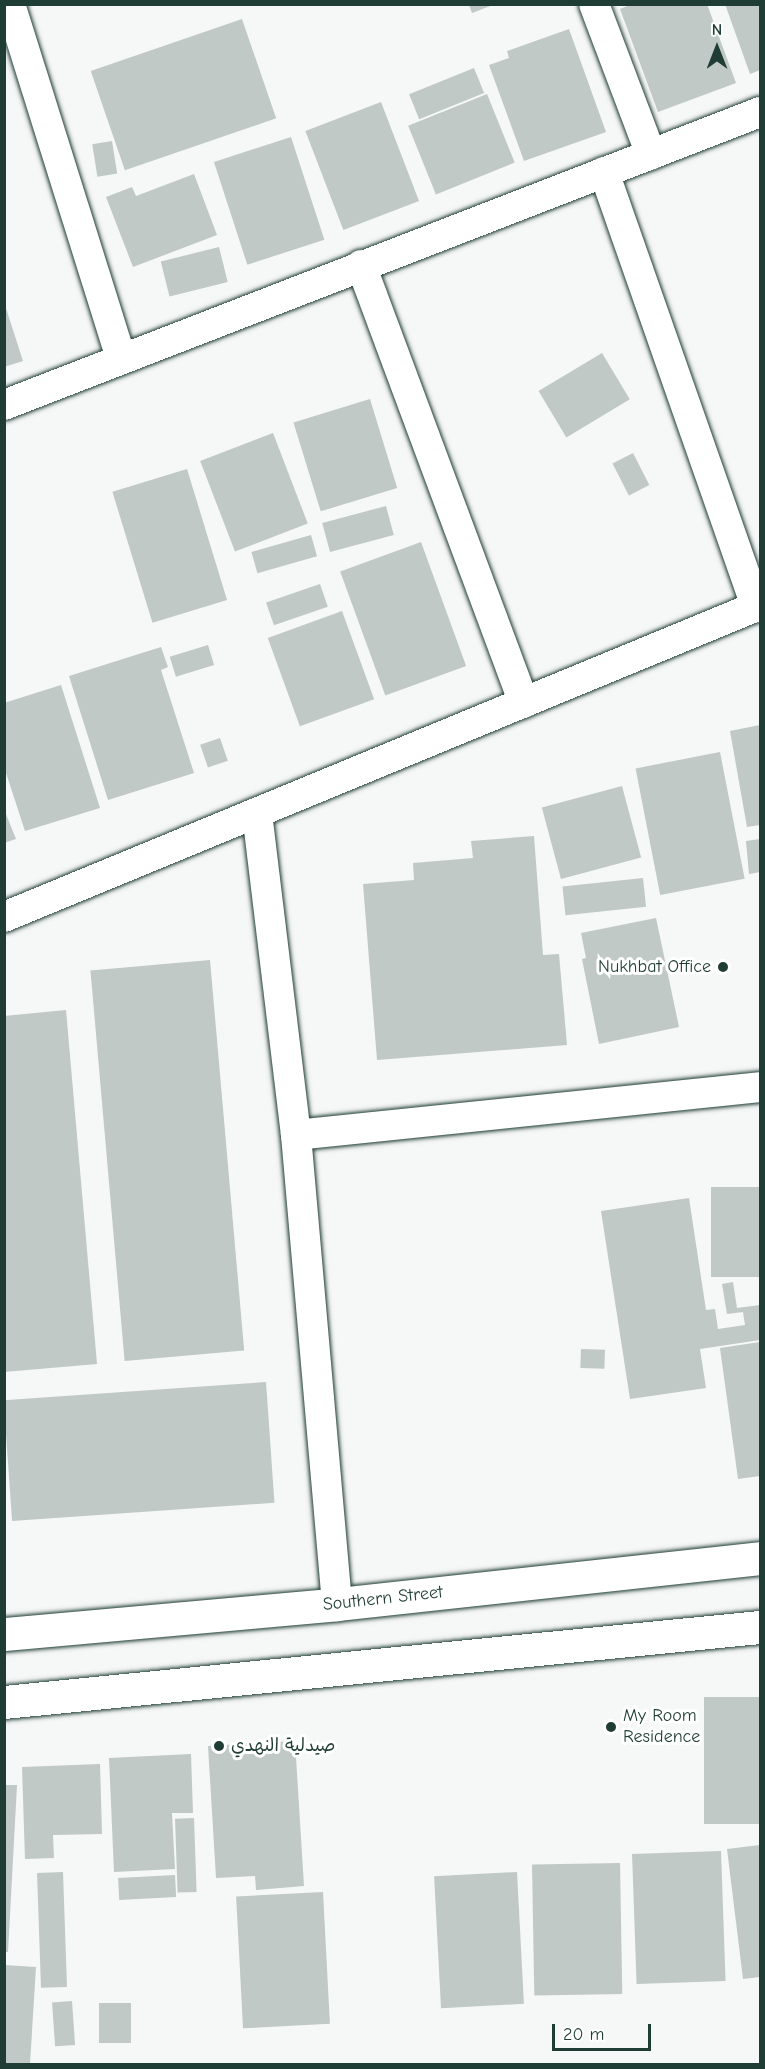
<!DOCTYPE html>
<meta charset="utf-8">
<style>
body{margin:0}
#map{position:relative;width:765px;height:2069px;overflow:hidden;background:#f6f7f7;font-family:"Comic Neue","Playpen Sans Arabic",sans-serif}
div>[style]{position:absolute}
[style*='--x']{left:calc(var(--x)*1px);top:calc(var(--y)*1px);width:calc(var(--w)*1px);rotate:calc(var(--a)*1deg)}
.building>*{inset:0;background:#c0c9c6;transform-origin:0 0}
.roads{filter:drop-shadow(0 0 2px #1f3d34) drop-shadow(0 0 2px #1f3d34)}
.street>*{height:30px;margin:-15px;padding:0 15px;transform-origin:15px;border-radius:15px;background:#fff}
.secondary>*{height:33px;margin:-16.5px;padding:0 16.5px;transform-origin:16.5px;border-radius:16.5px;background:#fff}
.dots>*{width:16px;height:16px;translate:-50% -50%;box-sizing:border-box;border:3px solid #fff;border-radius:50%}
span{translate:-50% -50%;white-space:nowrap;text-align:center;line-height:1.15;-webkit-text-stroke:6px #fff;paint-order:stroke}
.poi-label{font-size:18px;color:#1f3d34}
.right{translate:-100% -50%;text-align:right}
.left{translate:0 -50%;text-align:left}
.street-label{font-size:18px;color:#1f3d34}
.frame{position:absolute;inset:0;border:6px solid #1f3d34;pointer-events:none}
.north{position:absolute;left:687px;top:18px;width:60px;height:60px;-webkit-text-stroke:4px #fff;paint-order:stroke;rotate:0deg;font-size:16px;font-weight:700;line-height:24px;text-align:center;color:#1f3d34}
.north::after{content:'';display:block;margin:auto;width:21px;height:27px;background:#1f3d34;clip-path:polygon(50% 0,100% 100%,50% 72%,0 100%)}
.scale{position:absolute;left:552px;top:2024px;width:99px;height:27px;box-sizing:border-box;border:3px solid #1f3d34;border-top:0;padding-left:8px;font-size:18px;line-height:21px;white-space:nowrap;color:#1f3d34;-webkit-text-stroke:4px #fff;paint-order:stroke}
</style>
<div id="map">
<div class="building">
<div style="clip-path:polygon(632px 4px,707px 4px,736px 83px,658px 112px,620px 9px)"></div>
<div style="clip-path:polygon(725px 4px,760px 4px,760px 70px,750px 74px)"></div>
<div style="clip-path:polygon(469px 5px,493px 5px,472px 13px)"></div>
<div style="left:242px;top:19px;width:105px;height:160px;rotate:71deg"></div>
<div style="clip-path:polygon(569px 29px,606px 132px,524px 161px,489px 65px,509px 58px,507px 51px)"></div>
<div style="left:474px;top:68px;width:27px;height:70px;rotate:68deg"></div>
<div style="left:487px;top:94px;width:74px;height:85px;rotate:68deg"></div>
<div style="left:381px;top:102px;width:106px;height:81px;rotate:69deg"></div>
<div style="left:291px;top:137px;width:108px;height:81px;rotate:72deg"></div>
<div style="left:112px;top:141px;width:33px;height:20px;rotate:81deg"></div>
<div style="clip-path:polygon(194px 174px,217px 235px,133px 267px,106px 197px,132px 187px,136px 196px)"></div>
<div style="left:219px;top:247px;width:36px;height:60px;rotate:76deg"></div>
<div style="clip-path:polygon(4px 302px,23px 361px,4px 367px)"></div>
<div style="left:602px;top:353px;width:54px;height:74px;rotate:59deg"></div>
<div style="left:370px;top:399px;width:93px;height:80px;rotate:73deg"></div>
<div style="left:273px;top:433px;width:97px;height:78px;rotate:69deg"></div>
<div style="left:633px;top:453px;width:36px;height:23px;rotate:63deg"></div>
<div style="left:187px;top:469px;width:137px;height:78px;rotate:73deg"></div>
<div style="left:386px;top:506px;width:30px;height:66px;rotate:75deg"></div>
<div style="left:311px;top:535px;width:22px;height:62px;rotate:74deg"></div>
<div style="left:421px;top:542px;width:132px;height:86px;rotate:70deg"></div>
<div style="left:320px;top:584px;width:24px;height:57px;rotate:71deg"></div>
<div style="left:342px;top:611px;width:94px;height:79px;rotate:70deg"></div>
<div style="left:208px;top:645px;width:21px;height:40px;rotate:73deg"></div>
<div style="clip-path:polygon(161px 647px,168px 667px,161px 670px,194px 773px,108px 800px,69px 676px)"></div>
<div style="clip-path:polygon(61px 685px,100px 808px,25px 831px,4px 767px,4px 703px)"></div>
<div style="clip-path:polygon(760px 725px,760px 825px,747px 827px,730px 731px)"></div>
<div style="left:220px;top:738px;width:24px;height:21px;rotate:71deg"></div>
<div style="left:720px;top:752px;width:129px;height:86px;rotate:79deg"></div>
<div style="left:622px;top:786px;width:74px;height:83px;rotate:75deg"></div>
<div style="clip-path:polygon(4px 809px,16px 839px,4px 843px)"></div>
<div style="clip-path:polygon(534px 836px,543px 955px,559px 954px,567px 1045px,377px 1060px,363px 884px,414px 880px,413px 863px,473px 858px,471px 841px)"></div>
<div style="clip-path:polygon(760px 839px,760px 872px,749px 874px,746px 841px)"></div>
<div style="left:643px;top:878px;width:29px;height:81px;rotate:84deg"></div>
<div style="clip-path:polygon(656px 918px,679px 1027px,599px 1044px,582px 959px,586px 958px,581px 933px)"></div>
<div style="left:210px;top:960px;width:392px;height:120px;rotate:85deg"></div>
<div style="clip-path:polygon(66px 1010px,97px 1364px,4px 1372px,4px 1016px)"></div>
<div style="left:760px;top:1187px;width:90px;height:49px;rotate:90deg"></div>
<div style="clip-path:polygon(689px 1198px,706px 1310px,715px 1309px,718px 1329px,745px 1325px,743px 1312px,727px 1314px,722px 1284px,733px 1282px,737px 1308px,760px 1305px,760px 1340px,700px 1349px,706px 1388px,630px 1399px,601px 1211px)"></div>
<div style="clip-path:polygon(760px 1342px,760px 1476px,738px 1479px,720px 1348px)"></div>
<div style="left:581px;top:1349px;width:24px;height:19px;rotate:2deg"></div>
<div style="left:266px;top:1382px;width:121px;height:263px;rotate:86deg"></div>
<div style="left:760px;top:1697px;width:127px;height:56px;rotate:90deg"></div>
<div style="clip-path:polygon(295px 1741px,304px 1886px,256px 1890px,255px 1876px,216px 1878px,208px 1746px)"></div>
<div style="clip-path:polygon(191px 1754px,193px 1813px,172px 1813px,175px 1869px,114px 1872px,109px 1758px)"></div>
<div style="clip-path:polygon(100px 1764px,102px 1834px,53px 1835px,54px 1858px,25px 1859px,22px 1767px)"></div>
<div style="clip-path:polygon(5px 1785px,17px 1785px,8px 1952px,5px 1952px)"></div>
<div style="left:194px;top:1818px;width:74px;height:19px;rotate:88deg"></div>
<div style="clip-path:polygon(760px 1845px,760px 1977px,743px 1979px,727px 1849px)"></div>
<div style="left:721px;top:1851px;width:130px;height:89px;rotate:88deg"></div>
<div style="left:620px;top:1863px;width:131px;height:88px;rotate:89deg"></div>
<div style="left:63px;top:1872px;width:115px;height:26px;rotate:88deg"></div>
<div style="left:517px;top:1872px;width:132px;height:83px;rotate:87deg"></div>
<div style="left:175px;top:1875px;width:22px;height:57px;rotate:87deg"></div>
<div style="left:323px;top:1892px;width:132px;height:87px;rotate:87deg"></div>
<div style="clip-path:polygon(4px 1965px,36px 1967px,30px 2064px,4px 2064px)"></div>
<div style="left:72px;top:2001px;width:44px;height:20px;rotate:86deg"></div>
<div style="left:131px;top:2003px;width:40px;height:32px;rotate:90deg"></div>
</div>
<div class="roads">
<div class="street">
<div style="--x:10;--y:4;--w:371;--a:72.6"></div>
<div style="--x:594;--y:4;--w:161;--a:69.3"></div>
<div style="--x:604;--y:172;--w:461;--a:70.7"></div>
<div style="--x:361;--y:265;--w:467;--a:69.6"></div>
<div style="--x:4;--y:405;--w:811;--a:-21.18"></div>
<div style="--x:257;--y:813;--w:324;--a:83.1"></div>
<div style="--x:296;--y:1135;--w:471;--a:85"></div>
<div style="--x:4;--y:917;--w:818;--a:-22.43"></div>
<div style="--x:296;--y:1135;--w:466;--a:-5.9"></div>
</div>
<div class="secondary">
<div style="--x:4;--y:1634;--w:334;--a:-5.1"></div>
<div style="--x:337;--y:1604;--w:425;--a:-6.2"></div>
<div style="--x:4;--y:1702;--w:760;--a:-5.67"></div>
</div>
</div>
<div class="dots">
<div style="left:723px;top:967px;background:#1f3d34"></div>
<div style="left:611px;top:1727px;background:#1f3d34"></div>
<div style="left:219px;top:1746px;background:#1f3d34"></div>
</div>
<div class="poi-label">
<span class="right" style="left:711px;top:967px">Nukhbat Office</span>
<span class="left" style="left:623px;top:1727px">My Room<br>Residence</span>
<span class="left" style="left:231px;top:1746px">صيدلية النهدي</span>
</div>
<div class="street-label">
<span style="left:383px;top:1599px;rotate:-6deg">Southern Street</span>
</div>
<div class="frame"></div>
<div class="north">N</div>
<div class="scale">20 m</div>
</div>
